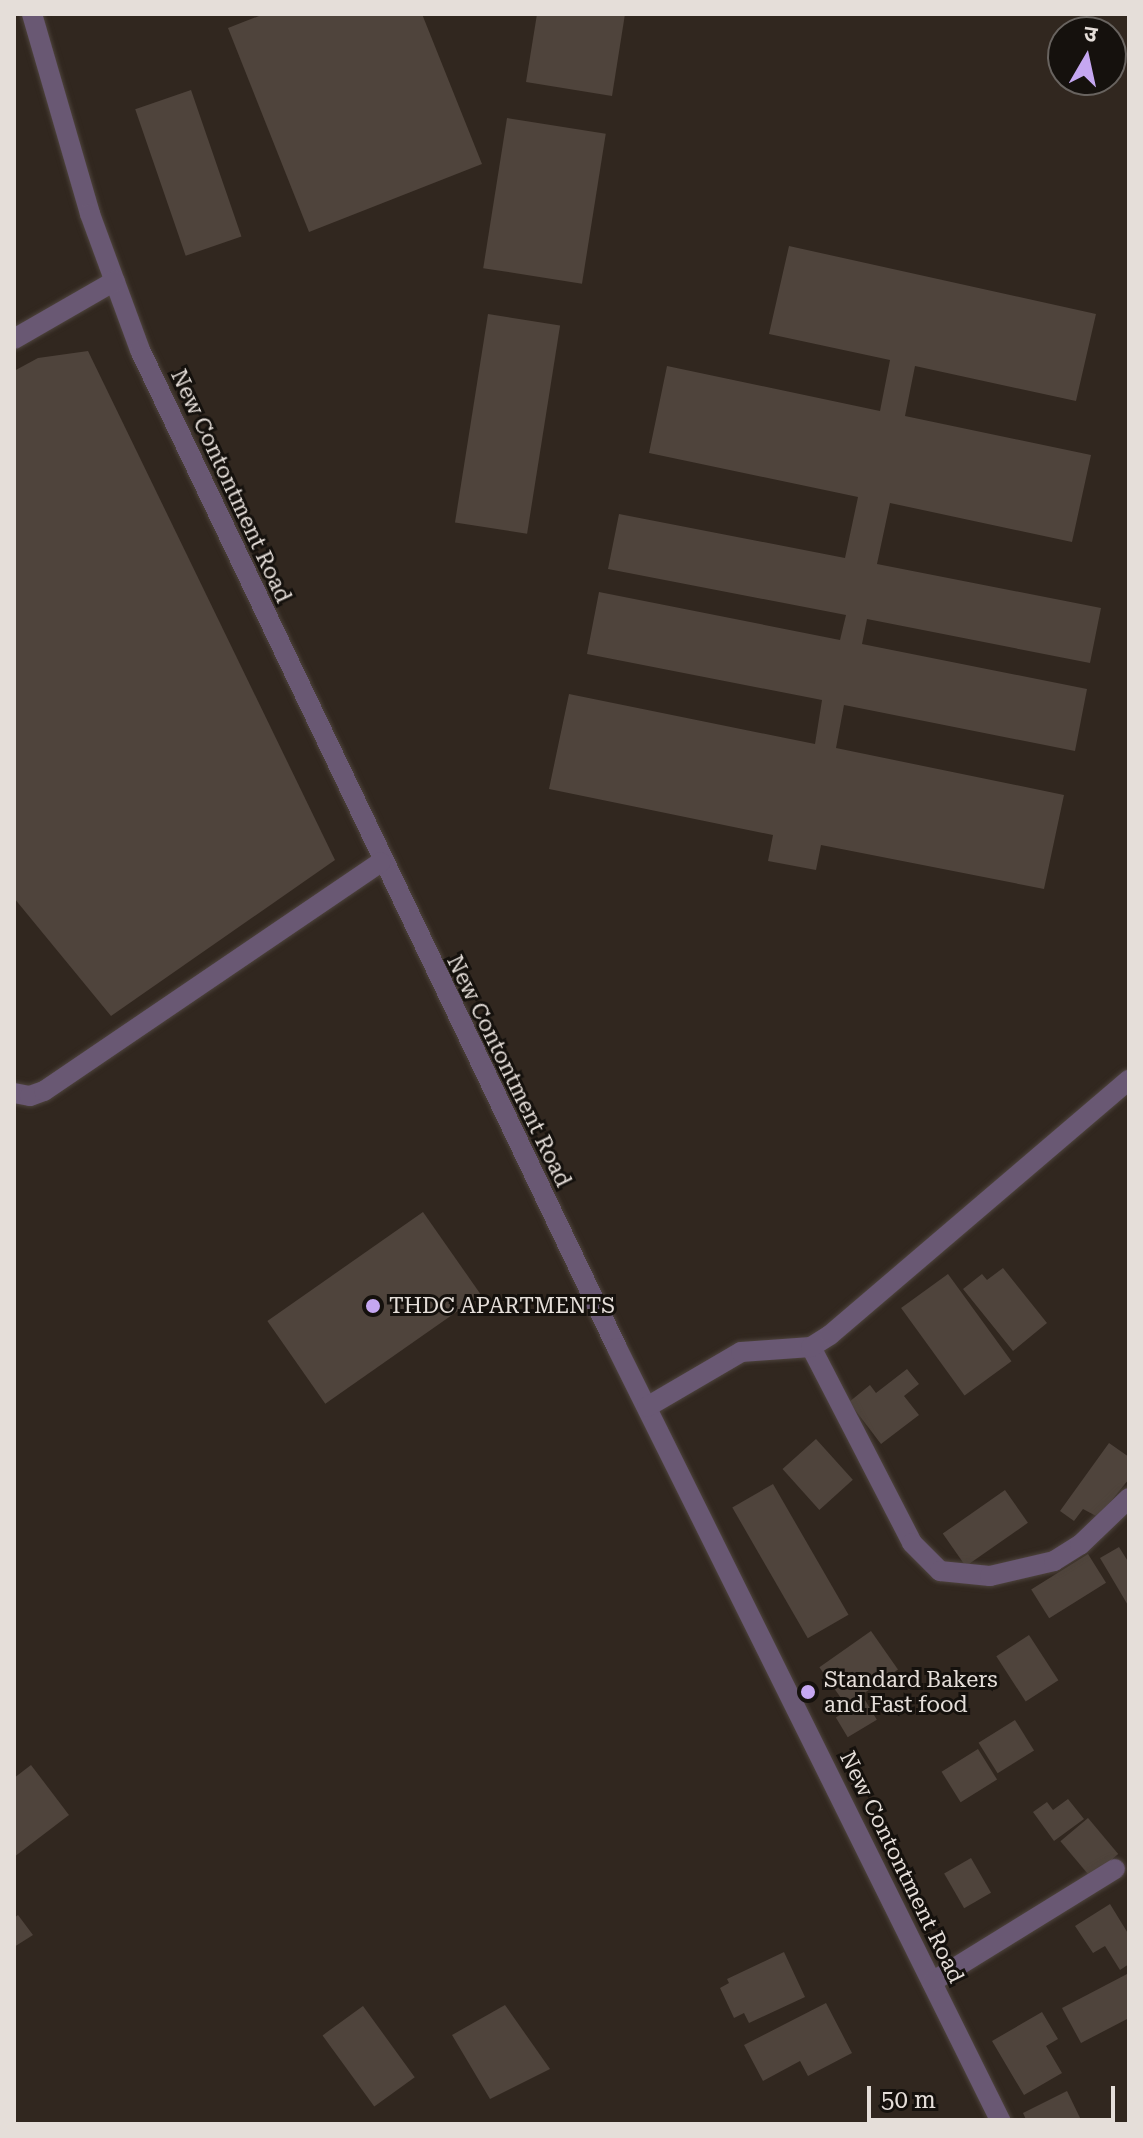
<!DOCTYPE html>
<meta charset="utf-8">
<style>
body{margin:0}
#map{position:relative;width:1143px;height:2138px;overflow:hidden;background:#31271f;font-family:"Roboto Serif","Noto Sans Devanagari",serif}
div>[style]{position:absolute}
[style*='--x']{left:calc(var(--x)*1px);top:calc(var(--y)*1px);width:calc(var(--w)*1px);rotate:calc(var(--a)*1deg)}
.building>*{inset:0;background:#4f443c;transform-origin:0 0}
.roads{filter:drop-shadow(0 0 2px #4e443d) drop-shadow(0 0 2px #4e443d)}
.minor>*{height:20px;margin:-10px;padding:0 10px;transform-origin:10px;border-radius:10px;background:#695873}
.dots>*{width:22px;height:22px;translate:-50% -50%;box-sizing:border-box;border:4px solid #15110d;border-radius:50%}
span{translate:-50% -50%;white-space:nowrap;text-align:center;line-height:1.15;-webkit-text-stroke:6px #15110d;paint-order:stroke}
.street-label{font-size:22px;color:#e5ded9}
.poi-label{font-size:22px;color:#e5ded9}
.left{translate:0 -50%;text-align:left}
.frame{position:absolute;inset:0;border:16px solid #e5ded9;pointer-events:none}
.north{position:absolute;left:1047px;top:16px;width:80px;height:80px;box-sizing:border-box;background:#15110d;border:2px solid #68635f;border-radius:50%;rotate:9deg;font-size:22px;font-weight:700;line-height:32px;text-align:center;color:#e5ded9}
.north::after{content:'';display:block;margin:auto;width:28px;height:36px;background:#c5a7f1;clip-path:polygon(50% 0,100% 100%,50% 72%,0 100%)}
.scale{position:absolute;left:867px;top:2086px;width:248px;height:36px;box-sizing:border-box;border:4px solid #e5ded9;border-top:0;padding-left:10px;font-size:24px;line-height:28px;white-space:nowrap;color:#e5ded9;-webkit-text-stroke:6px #15110d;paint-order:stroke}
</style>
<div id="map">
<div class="building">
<div style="clip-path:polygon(264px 14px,422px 14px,482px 164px,309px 232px,228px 28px)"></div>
<div style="clip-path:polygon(537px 14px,625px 14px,612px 96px,526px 82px)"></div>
<div style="left:191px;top:90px;width:155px;height:59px;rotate:71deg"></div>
<div style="left:507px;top:118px;width:100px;height:152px;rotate:9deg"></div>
<div style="clip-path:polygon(789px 246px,1096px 314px,1076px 401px,915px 366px,905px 416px,1091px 455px,1072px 542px,890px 503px,877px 564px,1101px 608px,1090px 663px,867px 619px,862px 644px,1087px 689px,1075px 751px,844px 705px,836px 748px,1064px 795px,1044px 889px,821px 845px,816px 870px,768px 861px,773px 835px,549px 789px,569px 694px,815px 744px,822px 700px,587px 654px,599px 592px,840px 640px,846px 615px,608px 569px,619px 514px,845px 558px,858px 497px,649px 453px,667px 366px,880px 411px,890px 360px,769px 334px)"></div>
<div style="left:488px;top:314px;width:73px;height:211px;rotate:9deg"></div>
<div style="clip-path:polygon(88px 351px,335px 860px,111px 1016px,14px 898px,14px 371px,38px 358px)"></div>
<div style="left:423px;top:1212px;width:101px;height:190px;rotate:55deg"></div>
<div style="clip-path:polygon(1003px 1268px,1047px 1323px,1013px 1351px,963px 1289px,982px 1274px,987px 1280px)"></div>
<div style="left:948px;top:1274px;width:108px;height:58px;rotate:54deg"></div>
<div style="clip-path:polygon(907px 1369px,919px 1384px,904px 1396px,919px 1415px,881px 1444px,849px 1402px,870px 1385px,876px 1393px)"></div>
<div style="left:816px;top:1439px;width:55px;height:45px;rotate:48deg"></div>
<div style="clip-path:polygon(1109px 1443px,1129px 1457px,1129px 1479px,1098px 1517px,1083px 1509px,1074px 1521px,1060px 1511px)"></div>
<div style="left:773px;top:1484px;width:151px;height:47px;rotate:60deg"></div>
<div style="left:1005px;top:1490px;width:40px;height:76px;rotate:55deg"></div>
<div style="clip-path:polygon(1119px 1547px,1129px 1563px,1129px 1607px,1100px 1558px)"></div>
<div style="left:1088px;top:1554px;width:34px;height:67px;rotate:58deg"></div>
<div style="left:871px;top:1631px;width:47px;height:63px;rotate:55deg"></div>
<div style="left:1029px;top:1635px;width:54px;height:39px;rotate:57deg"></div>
<div style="left:865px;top:1700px;width:23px;height:34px;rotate:59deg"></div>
<div style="left:1015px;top:1720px;width:36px;height:43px;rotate:58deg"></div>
<div style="left:978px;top:1749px;width:36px;height:43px;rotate:58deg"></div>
<div style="clip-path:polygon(31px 1765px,69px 1815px,14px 1857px,14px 1778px)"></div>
<div style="clip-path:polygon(1068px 1799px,1084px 1819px,1054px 1841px,1033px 1812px,1047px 1802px,1053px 1810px)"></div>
<div style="left:1088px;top:1818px;width:47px;height:36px;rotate:50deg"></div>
<div style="left:971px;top:1858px;width:40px;height:31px;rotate:60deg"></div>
<div style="clip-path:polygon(1110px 1904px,1129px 1935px,1129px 1964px,1120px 1970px,1105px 1946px,1093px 1953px,1075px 1926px)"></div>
<div style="clip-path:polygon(18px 1915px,33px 1935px,14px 1947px,14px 1918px)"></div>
<div style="clip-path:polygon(784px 1952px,805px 1997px,749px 2023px,744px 2013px,734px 2018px,720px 1988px,729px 1983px,727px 1979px)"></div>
<div style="clip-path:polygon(1129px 1973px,1129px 2018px,1081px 2043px,1062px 2008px)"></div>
<div style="clip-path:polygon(826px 2003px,852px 2053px,808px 2076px,800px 2061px,763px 2081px,744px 2045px)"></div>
<div style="clip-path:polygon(505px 2005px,550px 2069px,490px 2099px,452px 2035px)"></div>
<div style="left:363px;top:2006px;width:88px;height:50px;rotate:54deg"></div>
<div style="clip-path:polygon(1042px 2012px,1058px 2039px,1046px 2046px,1062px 2073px,1024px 2095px,992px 2041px)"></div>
<div style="clip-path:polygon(1067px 2091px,1083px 2124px,1028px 2124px,1023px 2113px)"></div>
</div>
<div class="roads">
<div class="minor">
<div style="--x:32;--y:14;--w:208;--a:73.8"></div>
<div style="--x:90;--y:214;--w:145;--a:69.8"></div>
<div style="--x:140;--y:350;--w:1106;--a:64.45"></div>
<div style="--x:617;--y:1348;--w:866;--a:63.61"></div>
<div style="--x:14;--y:339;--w:116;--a:-29.9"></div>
<div style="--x:14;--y:1093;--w:16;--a:11"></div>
<div style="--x:30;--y:1096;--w:15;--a:-20"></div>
<div style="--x:44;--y:1091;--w:407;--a:-34.2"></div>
<div style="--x:811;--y:1347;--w:220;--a:62.7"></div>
<div style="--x:912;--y:1543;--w:40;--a:45"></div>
<div style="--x:940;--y:1571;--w:50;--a:5.7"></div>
<div style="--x:990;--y:1576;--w:66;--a:-13.2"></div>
<div style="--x:1054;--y:1561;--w:31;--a:-32"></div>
<div style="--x:1080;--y:1545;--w:68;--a:-43.8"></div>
<div style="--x:647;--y:1407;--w:109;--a:-30.3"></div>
<div style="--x:741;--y:1352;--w:70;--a:-4.1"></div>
<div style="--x:811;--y:1347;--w:22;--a:-32"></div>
<div style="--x:830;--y:1335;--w:393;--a:-40.5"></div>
<div style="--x:932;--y:1982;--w:215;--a:-31.7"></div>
</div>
</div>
<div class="dots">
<div style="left:373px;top:1306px;background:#c5a7f1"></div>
<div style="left:808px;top:1692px;background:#c5a7f1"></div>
</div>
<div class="street-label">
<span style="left:231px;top:486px;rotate:65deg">New Contontment Road</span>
<span style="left:509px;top:1071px;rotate:64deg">New Contontment Road</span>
<span style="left:902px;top:1867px;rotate:64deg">New Contontment Road</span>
</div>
<div class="poi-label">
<span class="left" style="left:389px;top:1306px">THDC APARTMENTS</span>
<span class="left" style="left:824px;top:1692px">Standard Bakers<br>and Fast food</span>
</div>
<div class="frame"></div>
<div class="north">उ</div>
<div class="scale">50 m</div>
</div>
